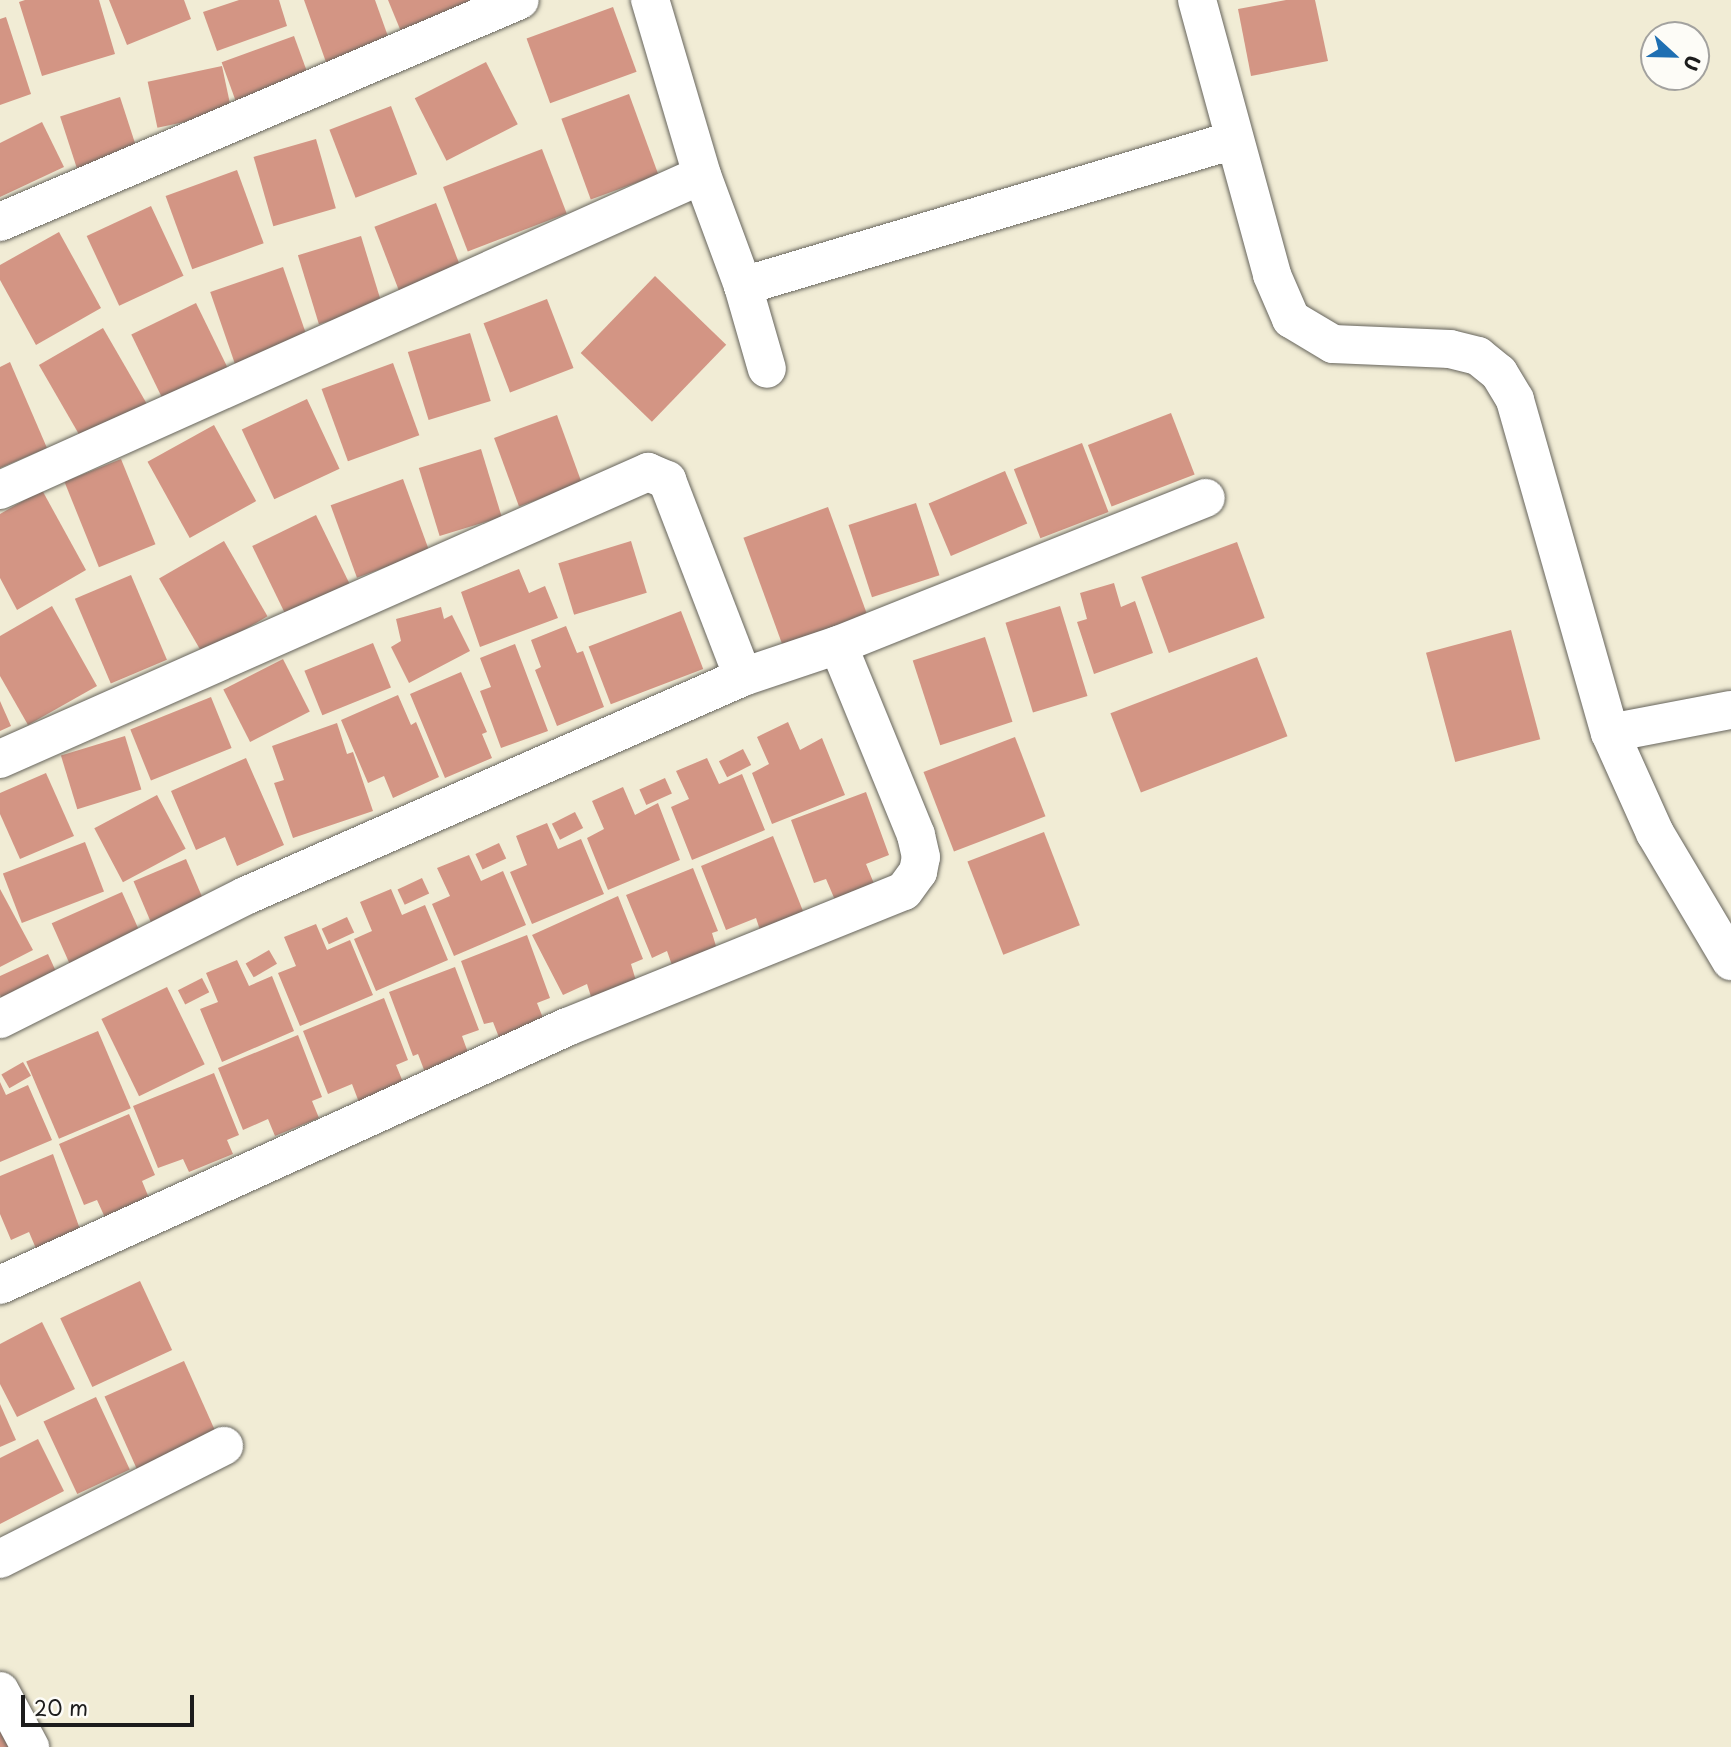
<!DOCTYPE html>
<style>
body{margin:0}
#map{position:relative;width:1731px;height:1747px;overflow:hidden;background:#f1ecd5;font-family:"Playpen Sans",sans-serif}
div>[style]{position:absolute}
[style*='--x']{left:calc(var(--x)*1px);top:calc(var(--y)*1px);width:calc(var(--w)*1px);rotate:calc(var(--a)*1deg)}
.building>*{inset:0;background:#d39584;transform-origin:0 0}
.roads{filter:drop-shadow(0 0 2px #67655d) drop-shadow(0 0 2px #67655d)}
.minor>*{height:38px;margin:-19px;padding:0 19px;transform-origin:19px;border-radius:19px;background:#fff}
span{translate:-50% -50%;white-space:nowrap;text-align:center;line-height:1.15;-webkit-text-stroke:7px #fdfcf7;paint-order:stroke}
.north{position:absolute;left:1640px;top:21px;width:70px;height:70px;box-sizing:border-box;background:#fdfcf7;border:2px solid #a3a29f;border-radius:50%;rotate:112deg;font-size:19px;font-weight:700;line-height:28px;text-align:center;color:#1c1c1c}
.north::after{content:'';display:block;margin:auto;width:24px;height:32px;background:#1f6fb2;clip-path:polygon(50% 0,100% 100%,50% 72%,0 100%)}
.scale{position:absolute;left:21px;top:1695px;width:173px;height:32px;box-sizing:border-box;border:4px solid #1c1c1c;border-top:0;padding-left:9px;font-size:21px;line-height:24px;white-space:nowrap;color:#1c1c1c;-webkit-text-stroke:5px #fdfcf7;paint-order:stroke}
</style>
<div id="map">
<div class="building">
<div style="clip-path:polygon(25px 0,99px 0,115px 54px,42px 76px,19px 2px)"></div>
<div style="clip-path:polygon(109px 0,184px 0,191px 19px,127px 45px)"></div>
<div style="clip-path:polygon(239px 0,279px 0,287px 26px,217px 51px,203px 12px)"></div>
<div style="clip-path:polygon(304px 0,375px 0,390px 42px,327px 65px)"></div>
<div style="clip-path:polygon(388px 0,483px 0,402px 34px)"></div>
<div style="clip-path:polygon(1286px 0,1315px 0,1328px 61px,1251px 76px,1238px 9px)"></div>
<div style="left:613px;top:7px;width:69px;height:92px;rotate:70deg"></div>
<div style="clip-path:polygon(6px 17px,31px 94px,0 105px,0 19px)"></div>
<div style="left:294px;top:36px;width:44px;height:77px;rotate:70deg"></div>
<div style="left:486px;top:62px;width:70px;height:80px;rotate:63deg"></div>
<div style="left:222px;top:66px;width:47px;height:76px;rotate:78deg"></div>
<div style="left:629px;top:94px;width:86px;height:72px;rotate:70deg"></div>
<div style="left:120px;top:97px;width:55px;height:63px;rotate:72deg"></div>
<div style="left:391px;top:106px;width:73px;height:66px;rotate:69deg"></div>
<div style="clip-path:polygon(42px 122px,64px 167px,0 197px,0 143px)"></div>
<div style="left:316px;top:139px;width:72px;height:65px;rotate:74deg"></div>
<div style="left:542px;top:149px;width:69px;height:106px;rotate:69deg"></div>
<div style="left:237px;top:170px;width:78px;height:76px;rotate:70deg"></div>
<div style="left:436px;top:203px;width:73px;height:66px;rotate:69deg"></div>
<div style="left:151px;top:206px;width:77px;height:71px;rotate:65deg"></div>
<div style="clip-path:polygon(59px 232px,101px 308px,36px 345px,0 280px,0 265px)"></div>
<div style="left:361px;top:236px;width:72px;height:66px;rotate:73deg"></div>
<div style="left:283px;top:267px;width:78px;height:77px;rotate:71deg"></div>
<div style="left:655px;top:276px;width:99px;height:107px;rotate:44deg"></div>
<div style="left:547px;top:299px;width:74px;height:68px;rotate:69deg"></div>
<div style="left:196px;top:303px;width:78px;height:72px;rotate:64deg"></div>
<div style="left:103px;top:328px;width:89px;height:74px;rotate:60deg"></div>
<div style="left:470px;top:333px;width:71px;height:65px;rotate:73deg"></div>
<div style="clip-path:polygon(10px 362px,47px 448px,0 468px,0 367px)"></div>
<div style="left:393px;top:363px;width:77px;height:76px;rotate:70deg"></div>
<div style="left:307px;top:399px;width:77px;height:72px;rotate:65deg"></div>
<div style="left:1171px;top:413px;width:66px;height:89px;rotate:69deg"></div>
<div style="left:557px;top:415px;width:73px;height:67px;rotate:70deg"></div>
<div style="left:214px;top:425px;width:87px;height:76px;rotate:61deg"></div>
<div style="left:1082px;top:443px;width:74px;height:73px;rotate:69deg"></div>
<div style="left:481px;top:449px;width:71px;height:65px;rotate:73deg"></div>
<div style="left:121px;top:459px;width:92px;height:61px;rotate:68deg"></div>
<div style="left:1005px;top:471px;width:57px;height:83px;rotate:67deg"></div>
<div style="left:403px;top:479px;width:77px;height:77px;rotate:70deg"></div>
<div style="clip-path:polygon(42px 490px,86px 570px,17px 610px,0 578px,0 514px)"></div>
<div style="left:916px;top:503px;width:76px;height:71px;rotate:72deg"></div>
<div style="left:828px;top:507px;width:116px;height:90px;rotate:70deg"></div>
<div style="left:316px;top:515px;width:78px;height:71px;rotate:64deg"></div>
<div style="left:224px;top:541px;width:87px;height:75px;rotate:60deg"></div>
<div style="left:631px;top:541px;width:54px;height:76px;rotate:73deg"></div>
<div style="left:1237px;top:542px;width:81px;height:102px;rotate:70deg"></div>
<div style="clip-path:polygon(519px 569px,529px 593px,545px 586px,558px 618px,480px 647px,461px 592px)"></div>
<div style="left:131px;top:575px;width:92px;height:61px;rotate:67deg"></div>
<div style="clip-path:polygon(1114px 583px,1121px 607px,1135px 601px,1153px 653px,1094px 674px,1077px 622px,1087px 619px,1080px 593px)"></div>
<div style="clip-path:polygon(52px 606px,97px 686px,28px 725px,0 676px,0 636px)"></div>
<div style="left:1060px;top:606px;width:94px;height:57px;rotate:73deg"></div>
<div style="clip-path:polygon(441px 607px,444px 619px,452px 615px,470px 651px,409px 683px,391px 647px,401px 641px,396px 619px)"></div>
<div style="left:681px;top:611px;width:62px;height:99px;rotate:69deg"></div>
<div style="clip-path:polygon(566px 626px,577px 653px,583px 651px,604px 707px,557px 726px,535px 670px,541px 667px,531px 640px)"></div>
<div style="left:1511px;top:630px;width:113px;height:88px;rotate:75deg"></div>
<div style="left:985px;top:637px;width:89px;height:76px;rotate:72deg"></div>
<div style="left:373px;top:643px;width:48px;height:74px;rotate:68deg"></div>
<div style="clip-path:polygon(515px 644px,548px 731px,501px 748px,480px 691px,491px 687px,480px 658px)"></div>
<div style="left:1257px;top:657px;width:85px;height:157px;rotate:69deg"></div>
<div style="left:283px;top:659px;width:59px;height:67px;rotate:63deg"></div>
<div style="clip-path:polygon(461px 672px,487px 732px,482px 734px,492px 758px,445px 778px,410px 694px)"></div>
<div style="clip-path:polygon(398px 695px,411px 725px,416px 722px,439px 777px,393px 798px,384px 776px,368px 783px,341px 720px)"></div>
<div style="left:211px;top:697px;width:55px;height:87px;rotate:68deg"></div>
<div style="clip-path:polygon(0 701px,11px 726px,0 731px)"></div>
<div style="clip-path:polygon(788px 722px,800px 750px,822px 738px,845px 795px,772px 824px,752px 773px,769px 764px,757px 737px)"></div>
<div style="clip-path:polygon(337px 723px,347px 754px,353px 752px,373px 811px,293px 838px,274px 783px,284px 780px,272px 746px)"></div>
<div style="left:125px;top:736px;width:56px;height:67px;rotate:73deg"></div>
<div style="left:1015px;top:737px;width:85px;height:98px;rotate:69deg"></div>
<div style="left:743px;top:749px;width:18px;height:27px;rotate:63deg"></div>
<div style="clip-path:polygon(246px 758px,284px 845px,237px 866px,225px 837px,196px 850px,171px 791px)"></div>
<div style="clip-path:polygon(707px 758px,719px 784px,742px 774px,765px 830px,692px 860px,671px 807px,689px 799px,676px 771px)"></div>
<div style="clip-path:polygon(46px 773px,74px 836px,20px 859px,0 814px,0 793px)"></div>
<div style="left:665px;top:778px;width:17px;height:28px;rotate:66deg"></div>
<div style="clip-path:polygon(623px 787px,635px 815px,658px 803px,680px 860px,608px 890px,587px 838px,604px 829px,592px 801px)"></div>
<div style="clip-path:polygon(866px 792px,889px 855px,866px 864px,877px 891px,838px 907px,826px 879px,814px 883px,791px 820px)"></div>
<div style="left:157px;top:795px;width:61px;height:71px;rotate:62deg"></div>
<div style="left:575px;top:812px;width:18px;height:26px;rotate:63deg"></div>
<div style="clip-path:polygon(547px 823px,558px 849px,581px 839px,604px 894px,532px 924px,510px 872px,527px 865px,516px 836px)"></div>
<div style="left:1044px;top:832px;width:100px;height:82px;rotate:69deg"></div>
<div style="clip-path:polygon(773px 836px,807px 921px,762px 936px,756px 918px,726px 930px,701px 866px)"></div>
<div style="left:85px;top:842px;width:53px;height:88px;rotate:69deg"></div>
<div style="left:499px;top:843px;width:17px;height:26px;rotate:65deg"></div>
<div style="clip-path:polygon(469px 855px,481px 881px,503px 871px,526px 925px,454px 956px,432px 904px,450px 896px,437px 868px)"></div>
<div style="left:186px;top:859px;width:52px;height:57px;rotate:67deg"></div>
<div style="clip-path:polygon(693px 868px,718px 931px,712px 933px,719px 956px,674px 971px,667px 951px,652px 958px,626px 895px)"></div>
<div style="left:422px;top:878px;width:17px;height:27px;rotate:65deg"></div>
<div style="clip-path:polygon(0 889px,33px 950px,0 967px)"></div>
<div style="clip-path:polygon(391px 889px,402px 915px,425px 905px,448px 960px,376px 991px,354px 939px,372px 931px,360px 902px)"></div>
<div style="left:122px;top:892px;width:54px;height:77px;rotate:66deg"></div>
<div style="clip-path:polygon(618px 896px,643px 959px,631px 964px,639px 991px,594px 1006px,587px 984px,563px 995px,532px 935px)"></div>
<div style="left:347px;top:917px;width:17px;height:28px;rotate:65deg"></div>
<div style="clip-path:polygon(316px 924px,327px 950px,350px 940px,373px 995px,300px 1026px,278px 973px,296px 966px,284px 937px)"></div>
<div style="clip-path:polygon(527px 935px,550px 998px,537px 1003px,547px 1028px,502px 1045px,493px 1022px,484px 1024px,461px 961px)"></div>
<div style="left:269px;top:950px;width:16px;height:27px;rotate:60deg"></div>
<div style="clip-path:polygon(48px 954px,63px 987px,7px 1012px,0 995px,0 976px)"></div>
<div style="clip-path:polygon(237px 960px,249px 986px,272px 976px,294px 1031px,222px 1062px,200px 1009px,218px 1002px,206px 973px)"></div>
<div style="clip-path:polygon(455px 967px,479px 1030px,462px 1036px,470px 1058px,426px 1075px,418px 1054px,413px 1056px,389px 992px)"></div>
<div style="left:202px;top:978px;width:16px;height:27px;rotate:63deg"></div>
<div style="left:167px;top:987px;width:86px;height:73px;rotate:64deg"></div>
<div style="clip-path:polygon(384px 998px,408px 1060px,396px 1065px,405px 1087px,360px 1105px,352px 1084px,328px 1094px,303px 1031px)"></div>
<div style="left:98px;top:1031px;width:84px;height:78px;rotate:67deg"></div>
<div style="clip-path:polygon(298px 1035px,322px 1097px,312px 1101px,319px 1118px,275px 1136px,268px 1119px,243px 1130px,218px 1068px)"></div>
<div style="left:23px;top:1062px;width:16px;height:25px;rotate:60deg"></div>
<div style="clip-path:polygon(214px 1073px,239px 1135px,227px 1140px,233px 1154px,189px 1172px,183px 1159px,158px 1168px,133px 1106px)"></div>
<div style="clip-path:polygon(0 1082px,6px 1095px,28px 1085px,52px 1140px,0 1162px)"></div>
<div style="clip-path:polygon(129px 1114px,155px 1175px,142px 1181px,151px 1203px,107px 1222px,97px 1200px,84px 1205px,59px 1144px)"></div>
<div style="clip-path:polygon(53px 1154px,81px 1232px,37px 1251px,29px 1232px,11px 1240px,0 1214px,0 1176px)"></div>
<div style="left:140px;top:1281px;width:76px;height:88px;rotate:65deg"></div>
<div style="clip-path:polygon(42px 1322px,75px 1389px,17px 1417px,0 1384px,0 1344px)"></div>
<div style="left:184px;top:1361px;width:80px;height:87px;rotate:66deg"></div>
<div style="left:96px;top:1397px;width:80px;height:58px;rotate:65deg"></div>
<div style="clip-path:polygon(0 1404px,16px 1440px,0 1447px)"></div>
<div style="clip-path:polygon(38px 1439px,64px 1491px,0 1524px,0 1458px)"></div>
<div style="clip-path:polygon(0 1728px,9px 1747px,0 1747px)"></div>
</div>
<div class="roads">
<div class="minor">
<div style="--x:1197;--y:0;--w:285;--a:74.7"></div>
<div style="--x:1272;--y:275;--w:48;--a:66.6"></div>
<div style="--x:1291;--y:319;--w:49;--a:30.8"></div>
<div style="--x:1333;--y:344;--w:117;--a:2.4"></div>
<div style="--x:1450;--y:349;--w:29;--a:14"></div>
<div style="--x:1478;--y:356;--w:27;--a:39"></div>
<div style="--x:1499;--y:373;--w:31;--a:59"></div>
<div style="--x:1515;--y:400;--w:346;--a:74.1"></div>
<div style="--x:1610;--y:733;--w:110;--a:65.8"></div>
<div style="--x:1655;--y:833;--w:149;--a:59.3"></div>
<div style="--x:702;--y:175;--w:118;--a:69.7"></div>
<div style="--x:743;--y:286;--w:86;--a:73.9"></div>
<div style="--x:0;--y:222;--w:565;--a:-23.12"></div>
<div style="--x:743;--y:286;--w:512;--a:-16.56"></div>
<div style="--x:0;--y:490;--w:769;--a:-24.17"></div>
<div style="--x:702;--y:175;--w:183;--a:-106.5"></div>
<div style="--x:743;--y:677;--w:100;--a:-18.6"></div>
<div style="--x:1610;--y:733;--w:123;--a:-10.8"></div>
<div style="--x:0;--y:759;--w:709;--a:-23.89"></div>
<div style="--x:648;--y:472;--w:21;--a:23"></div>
<div style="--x:667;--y:480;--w:211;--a:68.9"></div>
<div style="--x:743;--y:677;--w:544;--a:156.26"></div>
<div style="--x:245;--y:896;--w:274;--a:153.3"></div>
<div style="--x:0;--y:1285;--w:623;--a:-24.47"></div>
<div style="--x:567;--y:1027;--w:363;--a:-22"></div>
<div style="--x:904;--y:891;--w:24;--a:-54"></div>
<div style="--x:918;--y:872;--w:15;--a:-79"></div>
<div style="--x:921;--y:857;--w:23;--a:-103"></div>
<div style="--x:916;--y:835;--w:205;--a:-112.3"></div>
<div style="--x:838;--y:645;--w:396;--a:-21.8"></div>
<div style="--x:0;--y:1559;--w:251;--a:-26.8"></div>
<div style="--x:0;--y:1691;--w:64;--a:61.8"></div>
</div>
</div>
<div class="north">U</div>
<div class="scale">20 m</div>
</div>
